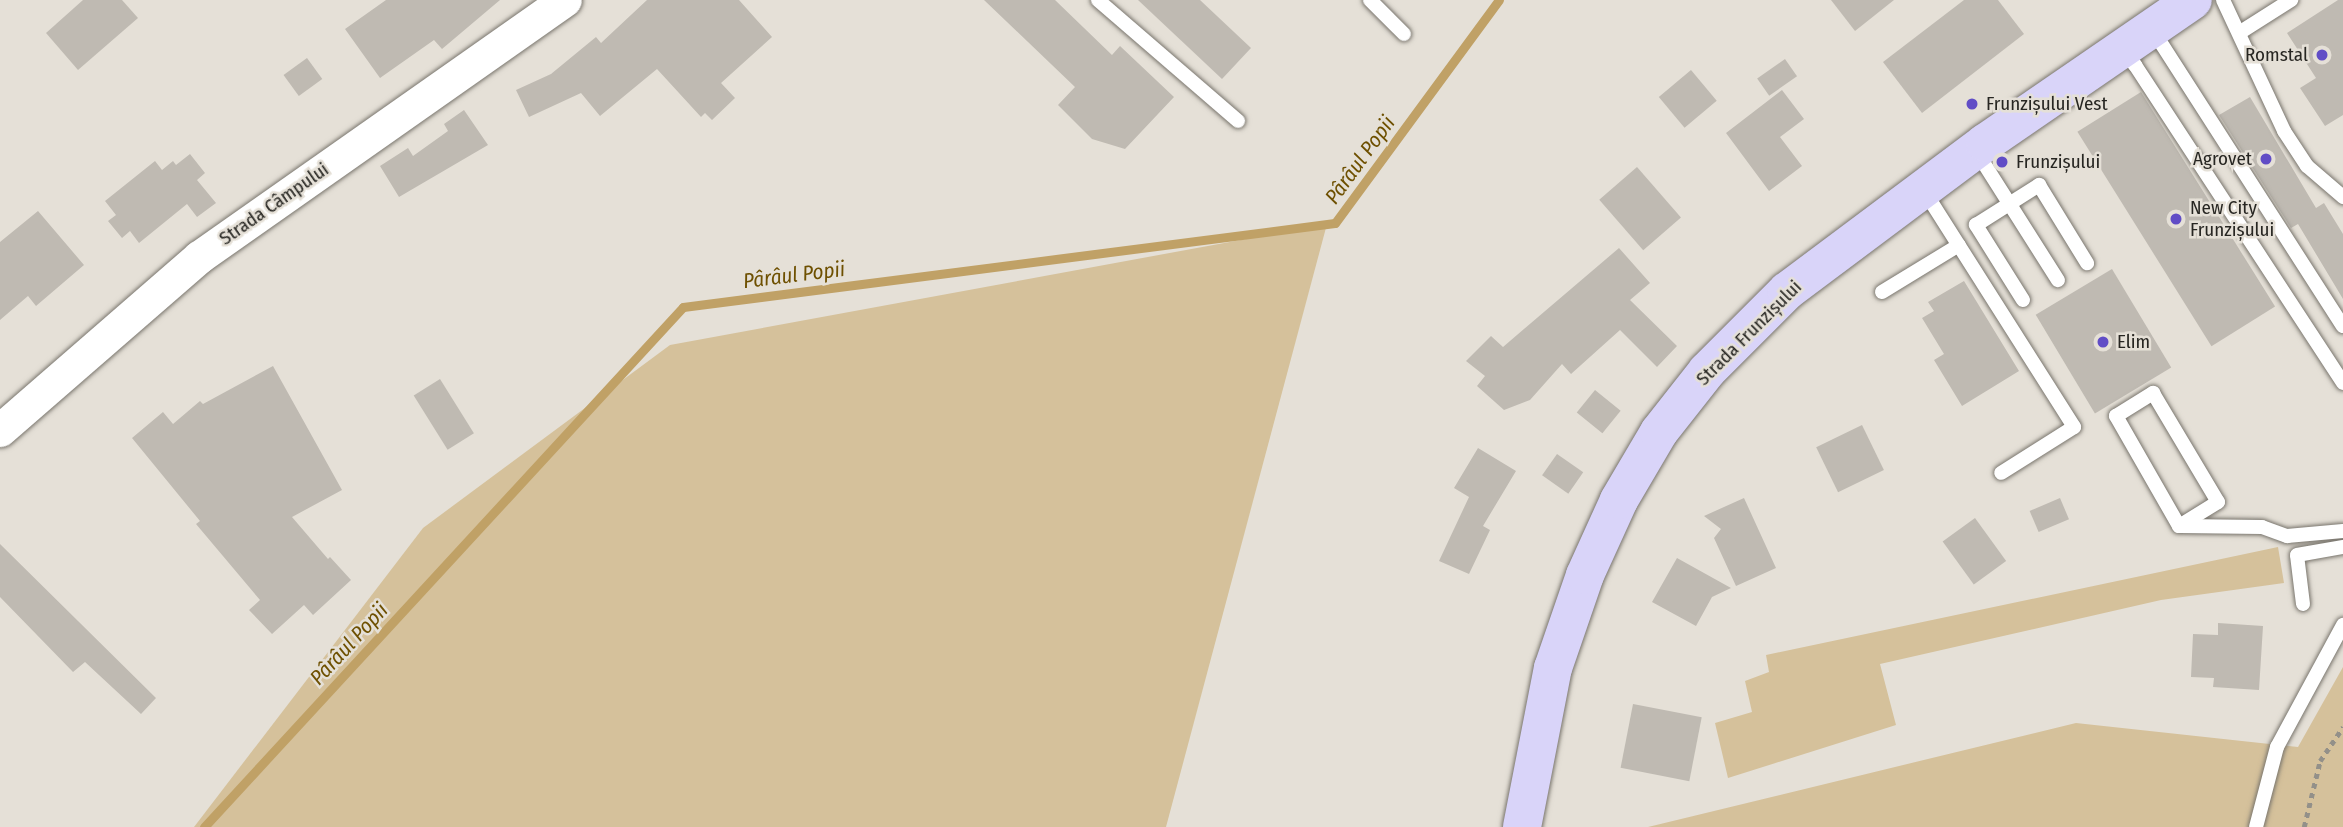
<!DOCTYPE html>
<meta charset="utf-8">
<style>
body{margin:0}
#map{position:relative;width:2343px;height:827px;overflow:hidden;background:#e5e0d7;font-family:"Fira Sans Condensed",sans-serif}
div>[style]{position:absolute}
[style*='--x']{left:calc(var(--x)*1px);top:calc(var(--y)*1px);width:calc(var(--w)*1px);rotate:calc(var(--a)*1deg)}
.green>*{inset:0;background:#d5c19b}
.stream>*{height:9px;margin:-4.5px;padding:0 4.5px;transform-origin:4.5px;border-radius:4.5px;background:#c0a166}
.building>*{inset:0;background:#bfbab2;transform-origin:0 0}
.path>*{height:4.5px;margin-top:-2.25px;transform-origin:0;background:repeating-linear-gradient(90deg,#939089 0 5px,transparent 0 10px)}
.roads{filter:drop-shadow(0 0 2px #79756d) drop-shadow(0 0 2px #79756d)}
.service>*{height:14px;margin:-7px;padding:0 7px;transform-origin:7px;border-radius:7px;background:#fff}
.tertiary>*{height:33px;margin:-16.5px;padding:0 16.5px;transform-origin:16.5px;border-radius:16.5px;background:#fff}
.secondary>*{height:38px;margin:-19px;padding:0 19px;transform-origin:19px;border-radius:19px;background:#d9d4f9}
.dots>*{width:19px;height:19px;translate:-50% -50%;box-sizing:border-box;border:4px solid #e5e0d7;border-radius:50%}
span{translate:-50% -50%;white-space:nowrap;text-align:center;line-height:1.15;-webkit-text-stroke:5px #e5e0d7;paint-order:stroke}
.poi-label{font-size:19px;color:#272622}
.right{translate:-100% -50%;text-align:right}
.left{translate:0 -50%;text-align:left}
.street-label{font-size:19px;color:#272622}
.water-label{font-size:21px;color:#6e5001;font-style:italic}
</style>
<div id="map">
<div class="green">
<div style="clip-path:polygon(1327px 224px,1166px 827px,194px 827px,423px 528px,670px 345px)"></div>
<div style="clip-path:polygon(2278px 547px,2284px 583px,2161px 600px,1880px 664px,1896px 725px,1728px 778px,1715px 723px,1752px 712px,1745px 681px,1769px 672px,1766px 655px)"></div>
<div style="clip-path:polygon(2343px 667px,2343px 827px,1648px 827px,2076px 723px,2298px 747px)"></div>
</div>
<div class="stream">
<div style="--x:204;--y:827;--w:707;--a:-47.35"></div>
<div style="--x:683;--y:307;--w:657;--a:-7.34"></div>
<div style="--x:1335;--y:223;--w:277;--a:-53.7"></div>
</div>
<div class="building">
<div style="clip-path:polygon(83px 0,122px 0,138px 18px,78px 70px,46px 33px)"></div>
<div style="clip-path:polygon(386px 0,500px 0,442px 49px,434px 40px,380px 78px,345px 29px)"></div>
<div style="clip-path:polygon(647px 0,739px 0,772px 37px,721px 83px,735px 98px,712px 120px,705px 113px,701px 117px,657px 69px,600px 116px,581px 93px,529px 117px,516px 90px,551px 74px,596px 37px,601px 43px)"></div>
<div style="clip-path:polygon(984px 0,1055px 0,1112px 55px,1120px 46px,1174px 97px,1125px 149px,1092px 139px,1058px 105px,1075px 87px)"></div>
<div style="clip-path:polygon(1138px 0,1200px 0,1251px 48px,1222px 79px)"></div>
<div style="clip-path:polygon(1831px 0,1894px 0,1855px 31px)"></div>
<div style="clip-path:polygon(1964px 0,1998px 0,2024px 34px,1922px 113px,1883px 62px)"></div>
<div style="clip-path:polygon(2338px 0,2343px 0,2343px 115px,2325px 126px,2300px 88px,2316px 78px,2287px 33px)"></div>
<div style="left:307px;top:58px;width:26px;height:29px;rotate:54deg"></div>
<div style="left:1785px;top:59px;width:21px;height:34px;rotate:55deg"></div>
<div style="left:1691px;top:70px;width:40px;height:42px;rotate:50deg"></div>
<div style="clip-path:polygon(1782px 90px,1804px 119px,1780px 137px,1802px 166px,1769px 191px,1726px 133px)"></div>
<div style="left:2141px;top:92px;width:253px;height:75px;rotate:58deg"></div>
<div style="clip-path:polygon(2250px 97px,2316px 208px,2324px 203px,2343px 234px,2343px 299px,2298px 224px,2291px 228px,2219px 115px)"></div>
<div style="clip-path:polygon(464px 110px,488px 145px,399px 197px,380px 166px,408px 148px,413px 156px,448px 131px,444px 124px)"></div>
<div style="clip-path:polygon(190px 154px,205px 173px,197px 180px,216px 203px,197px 217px,187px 204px,139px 243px,130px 231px,122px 238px,108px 221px,116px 215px,105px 201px,155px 161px,162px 170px,173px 161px,176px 165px)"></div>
<div style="left:1637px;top:167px;width:67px;height:50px;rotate:49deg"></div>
<div style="clip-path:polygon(38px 211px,84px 265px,36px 306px,28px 296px,0 320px,0 242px)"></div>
<div style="clip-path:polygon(1619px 248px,1650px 283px,1630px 300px,1677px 346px,1657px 367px,1620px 330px,1571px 374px,1562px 364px,1530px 400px,1504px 410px,1477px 386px,1485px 376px,1466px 361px,1491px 336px,1503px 347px)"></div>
<div style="left:2112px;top:269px;width:115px;height:89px;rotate:59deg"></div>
<div style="clip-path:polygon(1964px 281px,2019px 371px,1962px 406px,1934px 360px,1944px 354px,1922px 318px,1934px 311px,1928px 302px)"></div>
<div style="clip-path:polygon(273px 366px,342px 490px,292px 517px,328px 559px,330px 557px,351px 580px,313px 615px,304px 605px,272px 634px,249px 610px,260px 600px,196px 524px,200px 521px,132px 438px,163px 412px,173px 424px,200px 401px,203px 404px)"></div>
<div style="left:440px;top:379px;width:64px;height:31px;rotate:58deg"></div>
<div style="left:1595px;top:390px;width:33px;height:29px;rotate:39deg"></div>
<div style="left:1862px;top:425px;width:50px;height:51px;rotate:64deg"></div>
<div style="clip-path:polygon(1478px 448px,1516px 471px,1483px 526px,1490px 530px,1469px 574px,1439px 561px,1469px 497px,1454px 488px)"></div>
<div style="left:1557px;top:454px;width:32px;height:26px;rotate:35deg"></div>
<div style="clip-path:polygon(1744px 498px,1776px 568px,1736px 586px,1714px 538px,1721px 529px,1704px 516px)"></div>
<div style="left:2060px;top:498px;width:23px;height:33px;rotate:67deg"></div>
<div style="left:1975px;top:518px;width:53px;height:40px;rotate:54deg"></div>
<div style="clip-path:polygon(0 544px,156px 698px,141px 714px,85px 662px,73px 672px,0 597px)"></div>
<div style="clip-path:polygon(1677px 558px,1731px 588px,1712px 597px,1696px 626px,1652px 602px)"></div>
<div style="clip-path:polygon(2218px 623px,2263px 626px,2259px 690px,2213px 687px,2214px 678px,2191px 677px,2193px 634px,2218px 635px)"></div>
<div style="left:1633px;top:704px;width:70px;height:65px;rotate:11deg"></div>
</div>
<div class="path">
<div style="--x:2304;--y:827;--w:68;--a:-76.4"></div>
<div style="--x:2320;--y:761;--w:41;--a:-55.9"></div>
</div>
<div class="roads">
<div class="service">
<div style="--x:1098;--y:0;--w:185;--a:40.8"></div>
<div style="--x:1370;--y:0;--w:48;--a:45"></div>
<div style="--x:2223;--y:0;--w:145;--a:65"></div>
<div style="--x:2284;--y:131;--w:42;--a:56.7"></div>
<div style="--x:2307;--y:166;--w:48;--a:40.7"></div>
<div style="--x:2152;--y:29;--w:353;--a:57.3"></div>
<div style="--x:2239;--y:33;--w:62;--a:-32.4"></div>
<div style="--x:2121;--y:50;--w:21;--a:47"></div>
<div style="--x:2135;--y:65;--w:380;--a:56.8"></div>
<div style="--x:1976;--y:151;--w:153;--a:57.6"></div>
<div style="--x:1923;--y:189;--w:282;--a:57.6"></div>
<div style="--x:2074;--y:427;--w:86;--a:147.8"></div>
<div style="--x:1882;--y:292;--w:90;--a:-31.4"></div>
<div style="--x:2023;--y:300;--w:89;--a:-122.1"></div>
<div style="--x:1976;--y:225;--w:75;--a:-32.4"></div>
<div style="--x:2039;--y:185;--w:92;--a:58.4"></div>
<div style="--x:2153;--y:393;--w:127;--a:59.2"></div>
<div style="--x:2218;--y:502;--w:46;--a:148.4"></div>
<div style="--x:2179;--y:526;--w:127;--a:-119.8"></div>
<div style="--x:2116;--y:416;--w:44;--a:-31.9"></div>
<div style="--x:2181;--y:526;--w:81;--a:0.7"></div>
<div style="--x:2262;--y:527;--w:27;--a:20"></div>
<div style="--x:2287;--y:536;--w:56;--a:-5.1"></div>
<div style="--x:2303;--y:604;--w:49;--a:-97"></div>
<div style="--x:2297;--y:555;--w:47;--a:-9.9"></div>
<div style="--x:2256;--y:827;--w:83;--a:-75.3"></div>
<div style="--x:2277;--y:747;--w:139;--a:-61.6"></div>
</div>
<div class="tertiary">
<div style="--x:0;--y:430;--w:264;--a:-41"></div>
<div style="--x:199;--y:257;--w:447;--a:-35.1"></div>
</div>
<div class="secondary">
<div style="--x:1522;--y:827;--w:162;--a:-79"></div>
<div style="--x:1553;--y:668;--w:98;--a:-71"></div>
<div style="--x:1585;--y:575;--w:82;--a:-65.6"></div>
<div style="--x:1619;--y:500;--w:79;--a:-59.5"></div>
<div style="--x:1659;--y:432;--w:78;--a:-51.8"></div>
<div style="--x:1707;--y:371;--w:113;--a:-45"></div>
<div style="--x:1787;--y:291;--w:247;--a:-36.8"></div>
<div style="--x:1985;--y:143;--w:252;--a:-34.5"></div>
</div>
</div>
<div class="dots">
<div style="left:2322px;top:55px;background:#614dc6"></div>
<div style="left:1972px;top:104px;background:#614dc6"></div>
<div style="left:2266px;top:159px;background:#614dc6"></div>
<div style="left:2002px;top:162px;background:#614dc6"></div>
<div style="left:2176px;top:219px;background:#614dc6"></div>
<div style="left:2103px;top:342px;background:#614dc6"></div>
</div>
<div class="poi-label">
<span class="right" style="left:2308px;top:55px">Romstal</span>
<span class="left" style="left:1986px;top:104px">Frunzișului Vest</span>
<span class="right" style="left:2252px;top:159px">Agrovet</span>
<span class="left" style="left:2016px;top:162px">Frunzișului</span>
<span class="left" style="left:2190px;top:219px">New City<br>Frunzișului</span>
<span class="left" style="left:2117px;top:342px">Elim</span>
</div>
<div class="street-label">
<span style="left:274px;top:204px;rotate:-35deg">Strada Câmpului</span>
<span style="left:1749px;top:333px;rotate:-45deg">Strada Frunzișului</span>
</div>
<div class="water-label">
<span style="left:1360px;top:160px;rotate:-54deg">Pârâul Popii</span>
<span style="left:794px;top:275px;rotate:-7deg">Pârâul Popii</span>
<span style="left:349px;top:644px;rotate:-47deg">Pârâul Popii</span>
</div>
</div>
